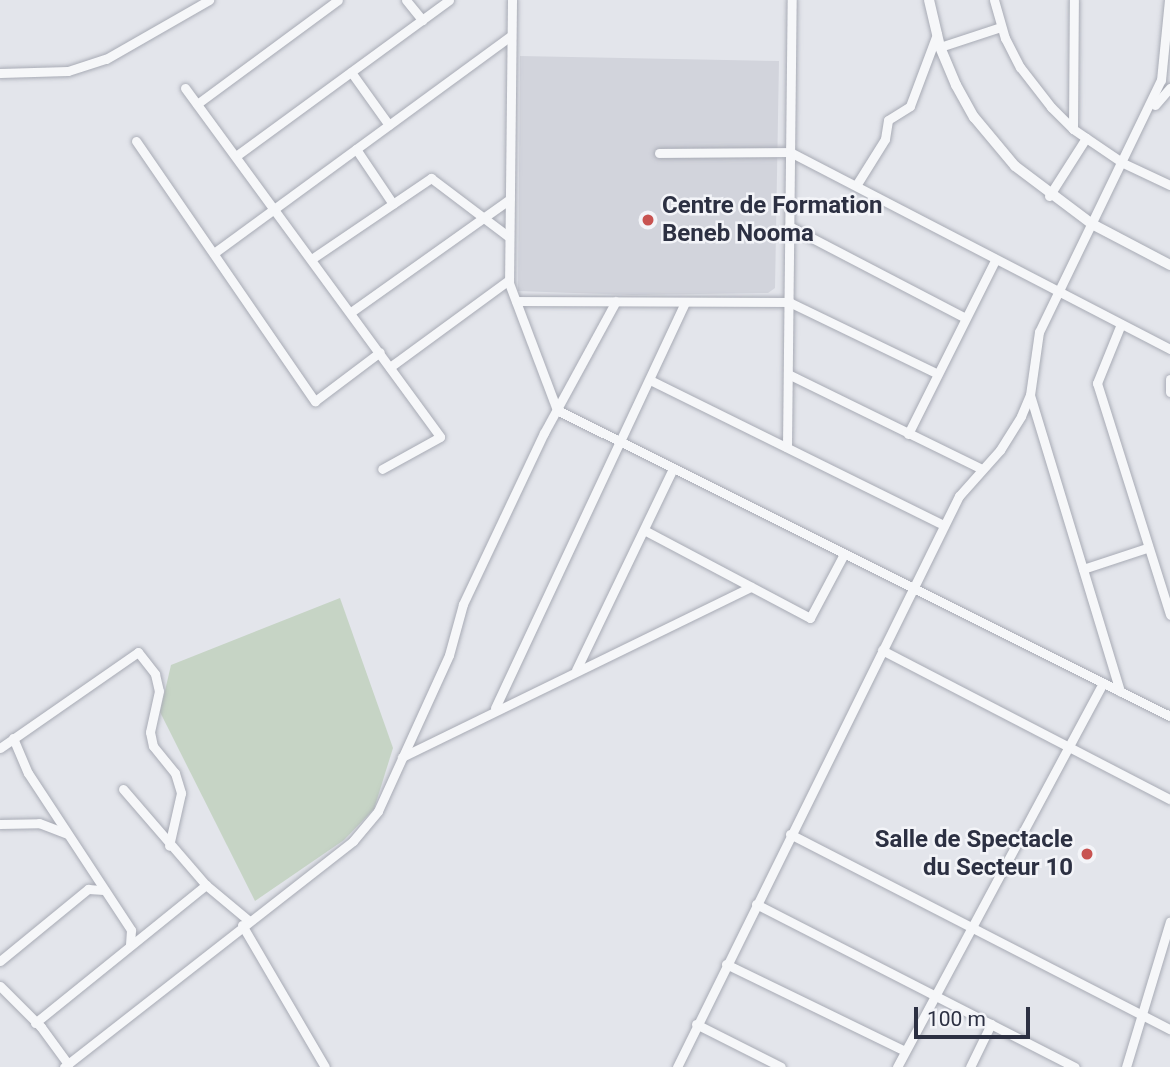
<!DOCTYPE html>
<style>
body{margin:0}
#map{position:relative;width:1170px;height:1067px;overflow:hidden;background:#e3e5eb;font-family:Roboto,sans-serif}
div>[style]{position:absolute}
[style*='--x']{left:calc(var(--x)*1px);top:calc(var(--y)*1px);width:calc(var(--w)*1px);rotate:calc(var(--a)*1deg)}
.built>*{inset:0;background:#d2d4dc}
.green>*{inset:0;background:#c6d4c5}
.roads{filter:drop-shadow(0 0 2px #a8abb5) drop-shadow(0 0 2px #a8abb5)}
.minor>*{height:9px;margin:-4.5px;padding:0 4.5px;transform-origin:4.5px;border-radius:4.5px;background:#f6f7f9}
.tertiary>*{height:10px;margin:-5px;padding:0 5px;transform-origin:5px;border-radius:5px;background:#f6f7f9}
.dots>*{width:19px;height:19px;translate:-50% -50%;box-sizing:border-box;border:4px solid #f3f4f8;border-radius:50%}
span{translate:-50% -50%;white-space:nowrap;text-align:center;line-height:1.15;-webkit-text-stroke:5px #f3f4f8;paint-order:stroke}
.poi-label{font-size:24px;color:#2c3042;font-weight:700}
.left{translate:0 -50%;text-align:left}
.right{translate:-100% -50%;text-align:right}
.scale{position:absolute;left:914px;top:1007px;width:116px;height:32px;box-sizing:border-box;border:4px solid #2c3042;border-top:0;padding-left:9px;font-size:21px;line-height:24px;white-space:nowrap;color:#2c3042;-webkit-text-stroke:5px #f3f4f8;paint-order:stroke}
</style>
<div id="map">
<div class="built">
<div style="clip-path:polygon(520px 56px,779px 61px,775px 288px,768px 293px,632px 295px,518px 291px)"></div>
</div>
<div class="green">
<div style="clip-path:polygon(340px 598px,393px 748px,374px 809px,344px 840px,255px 901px,160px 712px,171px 665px)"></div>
</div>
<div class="roads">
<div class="minor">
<div style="--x:406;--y:0;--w:26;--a:51"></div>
<div style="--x:512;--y:0;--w:283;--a:90.6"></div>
<div style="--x:509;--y:283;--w:136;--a:69.3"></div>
<div style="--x:557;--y:410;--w:685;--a:26.53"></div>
<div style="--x:994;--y:0;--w:40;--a:74"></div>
<div style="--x:1005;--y:38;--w:33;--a:63"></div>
<div style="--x:1020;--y:67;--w:51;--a:52.2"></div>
<div style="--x:1051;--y:107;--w:31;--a:45"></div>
<div style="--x:1073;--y:129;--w:60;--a:34.2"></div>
<div style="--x:1123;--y:163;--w:52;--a:25.1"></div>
<div style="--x:940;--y:47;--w:64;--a:-18.2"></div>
<div style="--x:351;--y:72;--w:65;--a:54.4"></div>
<div style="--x:0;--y:73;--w:68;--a:-1.7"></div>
<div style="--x:68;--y:71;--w:40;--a:-18"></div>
<div style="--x:106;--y:59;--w:119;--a:-29.8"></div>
<div style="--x:185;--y:88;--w:432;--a:53.8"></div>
<div style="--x:440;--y:437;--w:66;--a:151.1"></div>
<div style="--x:197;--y:104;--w:175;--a:-36.4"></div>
<div style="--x:1155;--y:105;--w:23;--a:-49"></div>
<div style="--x:1073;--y:129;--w:129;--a:-89.6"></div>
<div style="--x:136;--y:141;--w:316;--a:55.5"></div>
<div style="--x:315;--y:401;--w:81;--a:-37"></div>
<div style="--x:356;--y:149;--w:66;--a:56.1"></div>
<div style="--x:659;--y:153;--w:131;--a:-0.4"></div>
<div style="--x:790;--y:152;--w:428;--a:27.4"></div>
<div style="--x:236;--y:156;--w:264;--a:-36.2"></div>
<div style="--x:857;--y:184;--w:53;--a:-58.1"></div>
<div style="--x:885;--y:139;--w:19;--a:-81"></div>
<div style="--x:888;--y:120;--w:26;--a:-32"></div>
<div style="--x:910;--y:106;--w:77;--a:-69.4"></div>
<div style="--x:1049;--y:196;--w:69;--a:-57.5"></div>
<div style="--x:789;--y:226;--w:199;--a:27.5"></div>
<div style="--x:214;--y:253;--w:368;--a:-36.2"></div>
<div style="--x:313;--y:258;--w:143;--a:-34.1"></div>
<div style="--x:431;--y:178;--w:98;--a:37.1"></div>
<div style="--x:516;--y:301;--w:273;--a:0.2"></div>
<div style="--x:789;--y:302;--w:165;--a:25.8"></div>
<div style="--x:351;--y:312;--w:195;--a:-35.4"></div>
<div style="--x:1121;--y:324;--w:64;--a:112.1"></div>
<div style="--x:1097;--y:383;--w:243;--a:72.5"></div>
<div style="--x:390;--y:367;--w:147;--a:-36.2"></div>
<div style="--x:788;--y:374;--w:216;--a:26.1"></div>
<div style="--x:1170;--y:379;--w:13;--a:90"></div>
<div style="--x:650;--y:380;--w:328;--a:26.3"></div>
<div style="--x:1030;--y:395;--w:310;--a:73.1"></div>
<div style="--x:908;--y:434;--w:195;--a:-63.4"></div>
<div style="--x:787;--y:447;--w:447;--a:-89.4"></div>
<div style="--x:644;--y:530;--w:188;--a:27.9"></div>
<div style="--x:810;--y:618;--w:72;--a:-62"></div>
<div style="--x:1083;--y:569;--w:67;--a:-18.2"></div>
<div style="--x:882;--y:650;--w:324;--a:27.4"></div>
<div style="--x:576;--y:670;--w:224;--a:-64.3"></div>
<div style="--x:495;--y:708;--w:448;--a:-64.9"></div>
<div style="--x:13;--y:738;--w:38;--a:67"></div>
<div style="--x:28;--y:773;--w:188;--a:56.7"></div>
<div style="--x:131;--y:930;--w:15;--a:94"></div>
<div style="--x:0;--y:748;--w:168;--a:-34.8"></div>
<div style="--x:138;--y:652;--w:28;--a:52"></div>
<div style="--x:155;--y:674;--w:17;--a:77"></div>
<div style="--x:159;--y:691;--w:42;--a:102.4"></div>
<div style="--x:150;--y:732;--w:14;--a:78"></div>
<div style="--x:153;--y:746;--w:35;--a:51"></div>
<div style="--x:175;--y:773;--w:21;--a:73"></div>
<div style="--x:181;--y:793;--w:54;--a:102.8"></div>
<div style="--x:402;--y:757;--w:388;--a:-26"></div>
<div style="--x:123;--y:789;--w:127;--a:49.2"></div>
<div style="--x:206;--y:885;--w:55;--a:39.8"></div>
<div style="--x:0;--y:824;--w:39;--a:-1"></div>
<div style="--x:39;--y:823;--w:30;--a:21"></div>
<div style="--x:790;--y:834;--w:427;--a:27.2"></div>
<div style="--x:756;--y:904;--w:358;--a:27.1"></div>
<div style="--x:242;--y:925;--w:164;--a:59.7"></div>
<div style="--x:0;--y:961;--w:114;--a:-39.3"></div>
<div style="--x:88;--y:889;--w:16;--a:4"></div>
<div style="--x:726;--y:964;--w:199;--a:25.9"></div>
<div style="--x:0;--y:986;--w:58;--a:45"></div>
<div style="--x:41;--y:1027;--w:46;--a:53.9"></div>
<div style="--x:35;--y:1023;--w:220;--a:-38.9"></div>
<div style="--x:696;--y:1024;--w:95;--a:26.8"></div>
<div style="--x:64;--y:1067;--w:367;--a:-38"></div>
<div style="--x:353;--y:841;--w:39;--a:-50"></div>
<div style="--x:378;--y:811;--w:171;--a:-65.5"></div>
<div style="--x:449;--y:655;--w:53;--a:-74.6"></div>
<div style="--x:463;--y:604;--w:189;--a:-64.7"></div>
<div style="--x:544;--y:433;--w:150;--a:-61.4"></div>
<div style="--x:677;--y:1067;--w:637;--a:-63.72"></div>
<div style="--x:959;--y:496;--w:62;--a:-48.3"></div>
<div style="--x:1000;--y:450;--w:40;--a:-58"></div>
<div style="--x:1021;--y:416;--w:23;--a:-67"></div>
<div style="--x:1030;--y:395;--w:64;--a:-81.9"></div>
<div style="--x:1039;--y:332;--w:280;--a:-64.2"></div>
<div style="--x:1161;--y:80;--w:80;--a:-84.3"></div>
<div style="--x:897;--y:1067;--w:436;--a:-61.8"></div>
<div style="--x:970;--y:1067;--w:48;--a:-64"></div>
<div style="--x:1126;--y:1067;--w:152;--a:-73.2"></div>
</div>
<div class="tertiary">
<div style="--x:929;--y:0;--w:48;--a:76.8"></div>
<div style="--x:940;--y:47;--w:41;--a:67.2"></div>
<div style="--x:956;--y:85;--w:37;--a:61"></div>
<div style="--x:974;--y:117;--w:64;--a:50.1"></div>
<div style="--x:1015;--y:166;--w:96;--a:37"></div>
<div style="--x:1092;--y:224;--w:88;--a:27.7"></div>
</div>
</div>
<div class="dots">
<div style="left:648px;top:220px;background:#c85351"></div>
<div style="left:1087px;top:854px;background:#c85351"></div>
</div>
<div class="poi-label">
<span class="left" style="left:662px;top:220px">Centre de Formation<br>Beneb Nooma</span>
<span class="right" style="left:1073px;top:854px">Salle de Spectacle<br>du Secteur 10</span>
</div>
<div class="scale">100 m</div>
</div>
